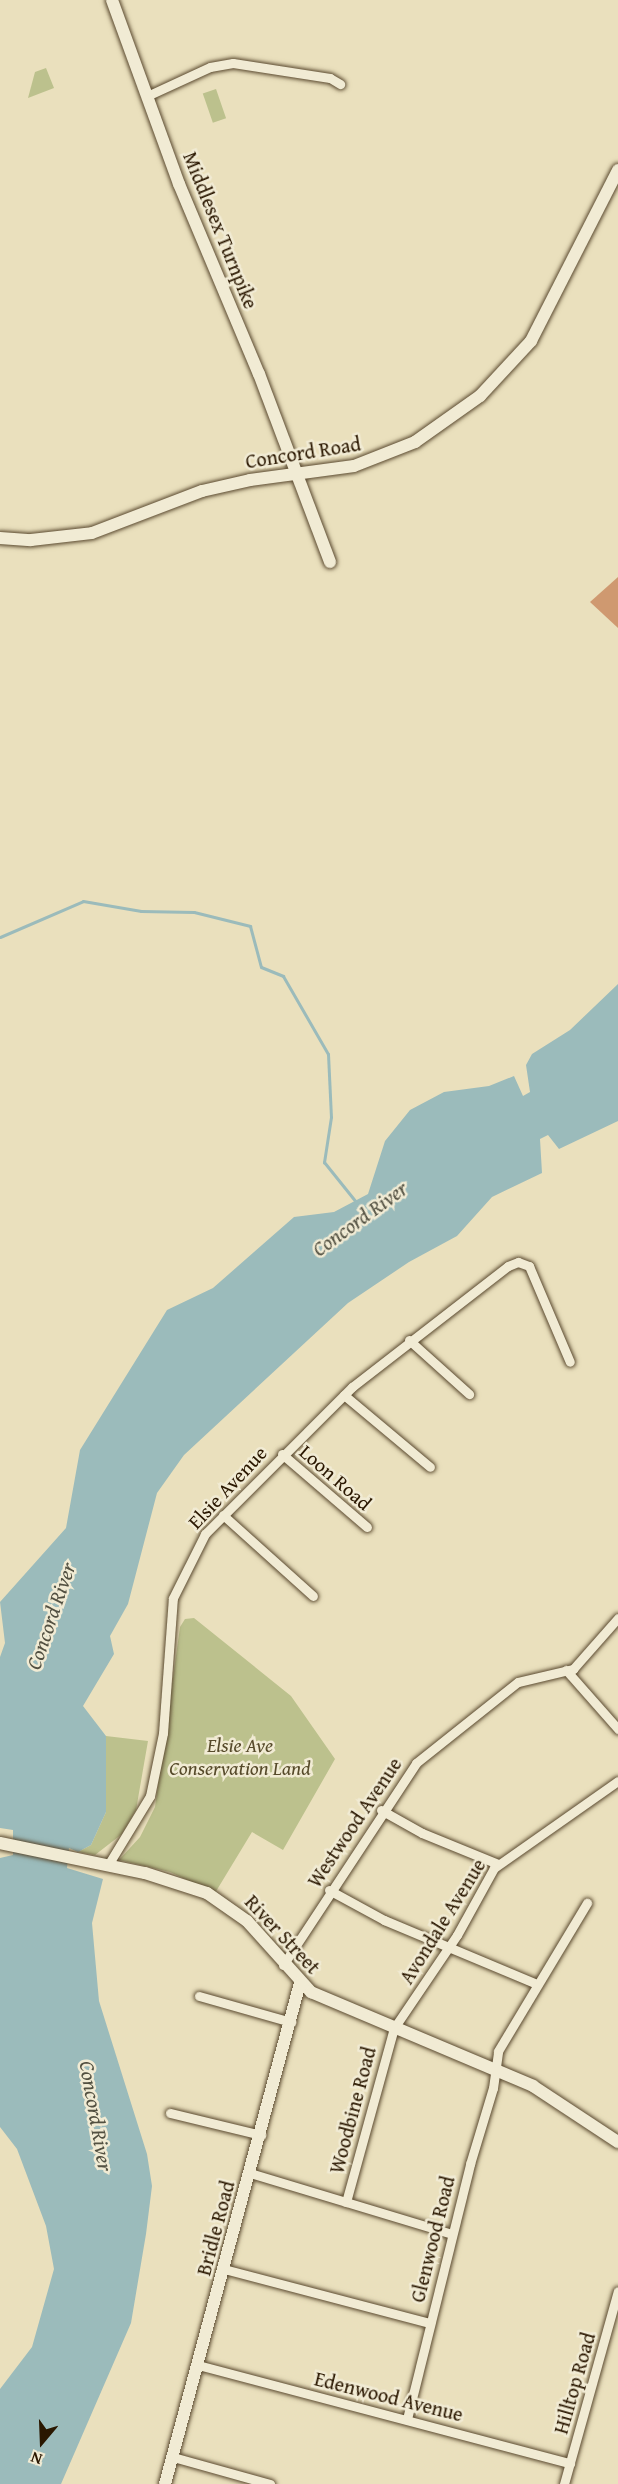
<!DOCTYPE html>
<style>
body{margin:0}
#map{position:relative;width:618px;height:2484px;overflow:hidden;background:#eae0bd;font-family:"Gentium Book Plus",serif}
div>[style]{position:absolute}
[style*='--x']{left:calc(var(--x)*1px);top:calc(var(--y)*1px);width:calc(var(--w)*1px);rotate:calc(var(--a)*1deg)}
.green>*{inset:0;background:#bcc18d;transform-origin:0 0}
.water>*{inset:0;background:#9bbbbb}
.stream>*{height:3px;margin:-1.5px;padding:0 1.5px;transform-origin:1.5px;border-radius:1.5px;background:#9bbbbb}
.building>*{inset:0;background:#cf9970}
.roads{filter:drop-shadow(0 0 2px #5a492f) drop-shadow(0 0 2px #5a492f)}
.street>*{height:9px;margin:-4.5px;padding:0 4.5px;transform-origin:4.5px;border-radius:4.5px;background:#f1ebd4}
.secondary>*{height:12px;margin:-6px;padding:0 6px;transform-origin:6px;border-radius:6px;background:#f1ebd4}
span{translate:-50% -50%;white-space:nowrap;text-align:center;line-height:1.15;-webkit-text-stroke:5px #f1ebd4;paint-order:stroke}
.street-label{font-size:20px;color:#2a1700}
.park-label{font-size:20px;color:#564a2a;font-style:italic}
.water-label{font-size:21px;color:#525041;font-style:italic}
.north{position:absolute;left:12px;top:2412px;width:60px;height:60px;-webkit-text-stroke:4px #f1ebd4;paint-order:stroke;rotate:199deg;font-size:16px;font-weight:700;line-height:24px;text-align:center;color:#2a1700}
.north::after{content:'';display:block;margin:auto;width:21px;height:27px;background:#2a1700;clip-path:polygon(50% 0,100% 100%,50% 72%,0 100%)}
</style>
<div id="map">
<div class="green">
<div style="clip-path:polygon(46px 68px,54px 88px,28px 98px,35px 72px)"></div>
<div style="left:216px;top:89px;width:31px;height:14px;rotate:71deg"></div>
<div style="clip-path:polygon(194px 1618px,291px 1696px,335px 1759px,283px 1850px,252px 1832px,215px 1893px,170px 1872px,119px 1860px,140px 1837px,155px 1807px,180px 1627px,185px 1619px)"></div>
<div style="clip-path:polygon(106px 1736px,148px 1741px,136px 1810px,122px 1834px,95px 1855px,78px 1852px,91px 1845px,106px 1812px)"></div>
</div>
<div class="water">
<div style="clip-path:polygon(618px 984px,618px 1121px,559px 1149px,548px 1135px,540px 1139px,542px 1173px,492px 1197px,457px 1236px,409px 1262px,348px 1303px,184px 1455px,157px 1493px,128px 1604px,110px 1636px,114px 1654px,83px 1706px,106px 1736px,106px 1812px,91px 1845px,78px 1852px,69px 1848px,67px 1868px,103px 1879px,92px 1923px,99px 2001px,147px 2154px,152px 2186px,146px 2234px,131px 2323px,61px 2484px,0 2484px,0 2389px,32px 2347px,54px 2269px,46px 2226px,17px 2149px,0 2127px,0 1858px,13px 1855px,13px 1830px,0 1828px,0 1657px,5px 1643px,0 1602px,66px 1528px,80px 1450px,167px 1310px,213px 1288px,294px 1217px,334px 1212px,368px 1194px,385px 1141px,410px 1110px,444px 1092px,489px 1086px,514px 1076px,523px 1096px,530px 1092px,526px 1065px,532px 1054px,570px 1030px)"></div>
</div>
<div class="stream">
<div style="--x:0;--y:937;--w:90;--a:-23.4"></div>
<div style="--x:83;--y:901;--w:59;--a:9.8"></div>
<div style="--x:141;--y:911;--w:53;--a:1.1"></div>
<div style="--x:194;--y:912;--w:58;--a:14"></div>
<div style="--x:250;--y:926;--w:42;--a:75"></div>
<div style="--x:261;--y:967;--w:24;--a:22"></div>
<div style="--x:283;--y:976;--w:90;--a:60"></div>
<div style="--x:328;--y:1054;--w:63;--a:87.3"></div>
<div style="--x:331;--y:1117;--w:46;--a:98.8"></div>
<div style="--x:324;--y:1162;--w:51;--a:51.3"></div>
</div>
<div class="building">
<div style="clip-path:polygon(618px 577px,618px 628px,590px 602px)"></div>
</div>
<div class="roads">
<div class="street">
<div style="--x:147;--y:96;--w:69;--a:-24.7"></div>
<div style="--x:210;--y:67;--w:23;--a:-10"></div>
<div style="--x:233;--y:63;--w:98;--a:8.8"></div>
<div style="--x:330;--y:78;--w:12;--a:31"></div>
<div style="--x:409;--y:1340;--w:81;--a:42"></div>
<div style="--x:344;--y:1395;--w:112;--a:39.9"></div>
<div style="--x:282;--y:1454;--w:112;--a:40.7"></div>
<div style="--x:223;--y:1515;--w:121;--a:42"></div>
<div style="--x:566;--y:1670;--w:79;--a:48.6"></div>
<div style="--x:381;--y:1810;--w:47;--a:29.3"></div>
<div style="--x:422;--y:1833;--w:82;--a:22.2"></div>
<div style="--x:108;--y:1865;--w:81;--a:-58.7"></div>
<div style="--x:150;--y:1796;--w:64;--a:-78.3"></div>
<div style="--x:163;--y:1733;--w:135;--a:-85.8"></div>
<div style="--x:173;--y:1598;--w:72;--a:-63.4"></div>
<div style="--x:205;--y:1534;--w:208;--a:-45"></div>
<div style="--x:352;--y:1387;--w:197;--a:-37.8"></div>
<div style="--x:508;--y:1266;--w:11;--a:-22"></div>
<div style="--x:518;--y:1262;--w:12;--a:20"></div>
<div style="--x:529;--y:1266;--w:104;--a:66.9"></div>
<div style="--x:329;--y:1890;--w:63;--a:28.6"></div>
<div style="--x:384;--y:1920;--w:166;--a:22.7"></div>
<div style="--x:283;--y:1965;--w:242;--a:-56.6"></div>
<div style="--x:416;--y:1763;--w:130;--a:-38.5"></div>
<div style="--x:518;--y:1682;--w:57;--a:-13.3"></div>
<div style="--x:573;--y:1669;--w:68;--a:-48.6"></div>
<div style="--x:199;--y:1996;--w:96;--a:15.8"></div>
<div style="--x:170;--y:2113;--w:94;--a:13.6"></div>
<div style="--x:250;--y:2173;--w:211;--a:16.8"></div>
<div style="--x:346;--y:2202;--w:180;--a:-74.6"></div>
<div style="--x:394;--y:2028;--w:112;--a:-55.9"></div>
<div style="--x:457;--y:1935;--w:77;--a:-61.1"></div>
<div style="--x:494;--y:1868;--w:151;--a:-35.1"></div>
<div style="--x:224;--y:2269;--w:213;--a:14.7"></div>
<div style="--x:198;--y:2365;--w:385;--a:14.8"></div>
<div style="--x:407;--y:2419;--w:263;--a:-76.1"></div>
<div style="--x:470;--y:2164;--w:79;--a:-73.2"></div>
<div style="--x:493;--y:2088;--w:37;--a:-82"></div>
<div style="--x:498;--y:2051;--w:173;--a:-59"></div>
<div style="--x:173;--y:2457;--w:101;--a:15.6"></div>
<div style="--x:564;--y:2484;--w:200;--a:-74.4"></div>
</div>
<div class="secondary">
<div style="--x:112;--y:0;--w:196;--a:70"></div>
<div style="--x:179;--y:184;--w:206;--a:67.2"></div>
<div style="--x:259;--y:374;--w:201;--a:69.3"></div>
<div style="--x:0;--y:538;--w:31;--a:4"></div>
<div style="--x:31;--y:540;--w:61;--a:-6.5"></div>
<div style="--x:92;--y:533;--w:118;--a:-20.9"></div>
<div style="--x:202;--y:491;--w:49;--a:-12.9"></div>
<div style="--x:250;--y:480;--w:105;--a:-7.7"></div>
<div style="--x:354;--y:466;--w:66;--a:-21.5"></div>
<div style="--x:415;--y:442;--w:80;--a:-35.3"></div>
<div style="--x:480;--y:396;--w:75;--a:-47.2"></div>
<div style="--x:531;--y:341;--w:192;--a:-63"></div>
<div style="--x:0;--y:1843;--w:148;--a:11.7"></div>
<div style="--x:145;--y:1873;--w:65;--a:17.9"></div>
<div style="--x:207;--y:1893;--w:49;--a:35"></div>
<div style="--x:247;--y:1921;--w:96;--a:48"></div>
<div style="--x:311;--y:1992;--w:241;--a:22.9"></div>
<div style="--x:533;--y:2086;--w:102;--a:33.4"></div>
<div style="--x:165;--y:2484;--w:519;--a:-74.92"></div>
</div>
</div>
<div class="street-label">
<span style="left:221px;top:230px;rotate:68deg">Middlesex Turnpike</span>
<span style="left:303px;top:452px;rotate:-9deg">Concord Road</span>
<span style="left:336px;top:1477px;rotate:41deg">Loon Road</span>
<span style="left:227px;top:1487px;rotate:-47deg">Elsie Avenue</span>
<span style="left:354px;top:1822px;rotate:-56deg">Westwood Avenue</span>
<span style="left:442px;top:1921px;rotate:-58deg">Avondale Avenue</span>
<span style="left:283px;top:1934px;rotate:47deg">River Street</span>
<span style="left:352px;top:2110px;rotate:-75deg">Woodbine Road</span>
<span style="left:215px;top:2228px;rotate:-75deg">Bridle Road</span>
<span style="left:432px;top:2239px;rotate:-76deg">Glenwood Road</span>
<span style="left:574px;top:2383px;rotate:-74deg">Hilltop Road</span>
<span style="left:389px;top:2396px;rotate:14deg">Edenwood Avenue</span>
</div>
<div class="park-label">
<span style="left:240px;top:1756px">Elsie Ave<br>Conservation Land</span>
</div>
<div class="water-label">
<span style="left:360px;top:1219px;rotate:-36deg">Concord River</span>
<span style="left:51px;top:1616px;rotate:-71deg">Concord River</span>
<span style="left:96px;top:2116px;rotate:80deg">Concord River</span>
</div>
<div class="north">N</div>
</div>
